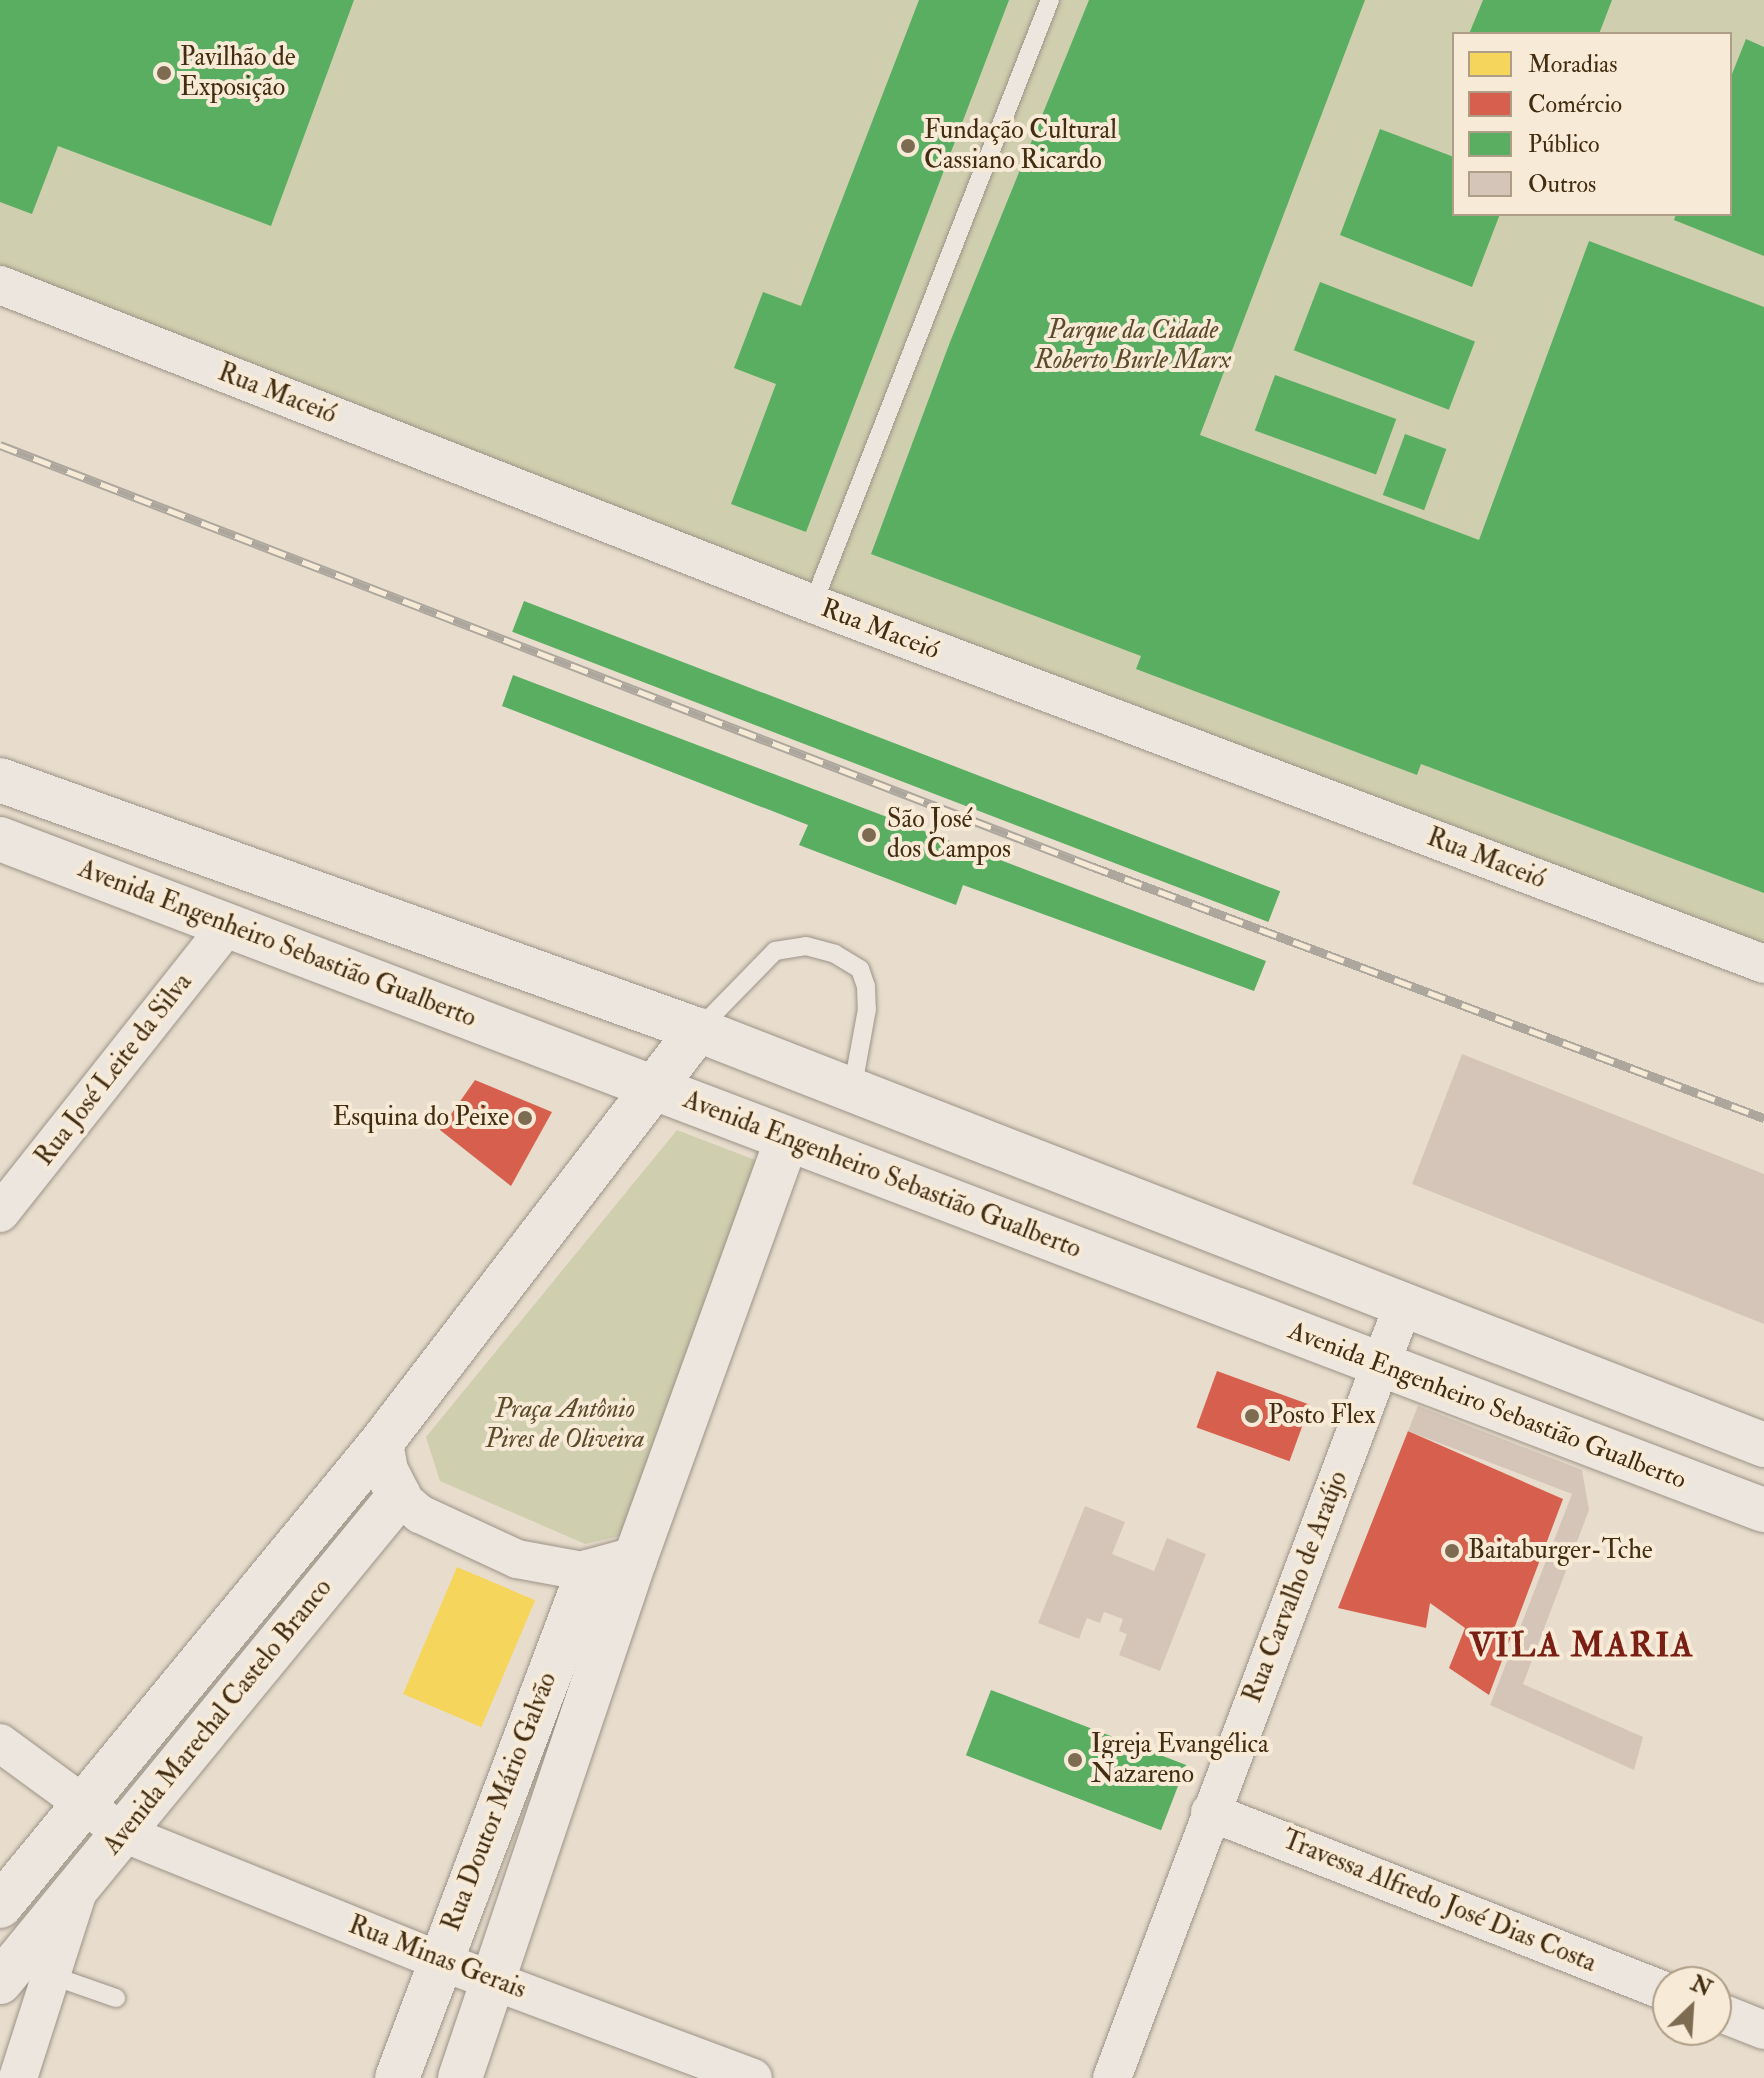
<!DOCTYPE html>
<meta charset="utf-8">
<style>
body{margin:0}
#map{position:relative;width:1764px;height:2078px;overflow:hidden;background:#e8ddcd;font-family:"IM FELL Double Pica",serif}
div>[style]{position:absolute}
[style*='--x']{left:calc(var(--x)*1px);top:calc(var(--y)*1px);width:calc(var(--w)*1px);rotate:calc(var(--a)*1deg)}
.green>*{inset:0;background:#cfceae}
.homes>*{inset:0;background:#f6d55c;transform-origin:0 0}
.shops>*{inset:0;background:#d6604d;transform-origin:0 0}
.public>*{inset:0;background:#5aae61;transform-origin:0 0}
.building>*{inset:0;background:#d4c5b8}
.roads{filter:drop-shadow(0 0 2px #9c9387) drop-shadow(0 0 2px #9c9387)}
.service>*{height:18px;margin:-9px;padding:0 9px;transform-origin:9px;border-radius:9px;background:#ece6de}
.minor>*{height:38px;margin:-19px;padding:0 19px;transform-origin:19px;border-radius:19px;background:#ece6de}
.tertiary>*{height:44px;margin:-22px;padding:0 22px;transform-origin:22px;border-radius:22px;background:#ece6de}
.secondary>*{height:44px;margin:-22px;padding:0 22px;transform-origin:22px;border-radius:22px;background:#ece6de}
.rail>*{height:9px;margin-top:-4.5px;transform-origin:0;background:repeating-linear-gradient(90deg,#f7ead7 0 18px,#aca69d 0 36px);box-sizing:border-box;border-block:2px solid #aca69d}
.dots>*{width:22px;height:22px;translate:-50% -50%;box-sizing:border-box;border:4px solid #f7ead7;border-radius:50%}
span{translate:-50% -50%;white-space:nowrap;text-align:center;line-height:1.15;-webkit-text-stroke:8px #f7ead7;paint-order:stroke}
.poi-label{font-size:26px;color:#432d10}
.left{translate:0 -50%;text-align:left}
.right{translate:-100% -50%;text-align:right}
.park-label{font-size:26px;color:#5b4b2a;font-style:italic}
.street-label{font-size:26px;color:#432d10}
.district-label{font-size:34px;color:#7a1f14;font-weight:700;letter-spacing:2px}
.legend{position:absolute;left:1452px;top:32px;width:280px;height:184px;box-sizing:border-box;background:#f7ead7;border:2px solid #af9e87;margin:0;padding:10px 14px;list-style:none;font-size:24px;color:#432d10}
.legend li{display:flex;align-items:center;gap:16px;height:40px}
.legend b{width:40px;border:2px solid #af9e87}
.north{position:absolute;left:1652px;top:1966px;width:80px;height:80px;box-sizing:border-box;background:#f7ead7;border:2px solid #af9e87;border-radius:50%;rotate:25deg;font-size:22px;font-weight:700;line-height:32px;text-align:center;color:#432d10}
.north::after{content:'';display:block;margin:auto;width:28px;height:36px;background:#7d6b52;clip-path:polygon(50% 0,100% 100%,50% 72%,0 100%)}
</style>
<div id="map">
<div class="green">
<div style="clip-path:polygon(evenodd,0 0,1764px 0,1764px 966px,0 274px,0 0,1454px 34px,1730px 34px,1730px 214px,1454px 214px,1454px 34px)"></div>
<div style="clip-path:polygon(677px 1130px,763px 1163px,634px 1533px,585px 1544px,440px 1481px,426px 1437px)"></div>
</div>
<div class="homes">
<div style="left:457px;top:1567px;width:85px;height:138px;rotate:23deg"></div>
</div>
<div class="shops">
<div style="clip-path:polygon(475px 1080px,552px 1112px,511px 1186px,440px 1130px)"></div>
<div style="left:1217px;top:1371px;width:99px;height:60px;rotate:20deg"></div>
<div style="clip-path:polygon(1408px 1431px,1563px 1499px,1489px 1695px,1449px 1668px,1465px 1628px,1430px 1603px,1426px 1628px,1338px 1608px)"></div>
</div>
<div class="public">
<div style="clip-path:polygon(0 0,354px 0,271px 226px,58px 146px,32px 214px,0 202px)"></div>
<div style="clip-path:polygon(919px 0,1009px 0,806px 532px,731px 504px,776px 384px,734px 368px,763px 292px,801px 306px)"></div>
<div style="clip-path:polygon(1089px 0,1365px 0,1200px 435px,1479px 540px,1589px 241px,1764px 307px,1764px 893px,1421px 764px,1417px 775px,1136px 669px,1141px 656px,871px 554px,950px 342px)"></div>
<div style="clip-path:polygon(1483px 0,1612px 0,1599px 34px,1469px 34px)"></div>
<div style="clip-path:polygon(1746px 39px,1764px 47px,1764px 256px,1674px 220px,1676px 214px,1730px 214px,1730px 79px)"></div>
<div style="clip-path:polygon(1380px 129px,1454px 157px,1454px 214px,1500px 214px,1472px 287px,1340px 235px)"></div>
<div style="left:1320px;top:282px;width:166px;height:73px;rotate:21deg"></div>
<div style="left:1275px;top:375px;width:129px;height:59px;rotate:20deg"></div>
<div style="left:1405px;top:434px;width:44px;height:65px;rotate:20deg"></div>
<div style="left:524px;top:601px;width:810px;height:33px;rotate:21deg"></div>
<div style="clip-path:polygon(513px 675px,1266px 961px,1254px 991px,963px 885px,956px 905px,799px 845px,808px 825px,502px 706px)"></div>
<div style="left:991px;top:1690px;width:209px;height:70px;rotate:21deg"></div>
</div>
<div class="building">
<div style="clip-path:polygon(1462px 1054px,1764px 1174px,1764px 1324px,1412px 1184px)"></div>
<div style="clip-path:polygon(1418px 1406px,1582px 1470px,1589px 1510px,1523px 1684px,1643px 1737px,1634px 1770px,1490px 1705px,1572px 1494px,1408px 1431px)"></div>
<div style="clip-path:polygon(1085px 1506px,1125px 1522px,1112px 1554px,1154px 1571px,1167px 1538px,1206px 1554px,1160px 1671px,1119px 1655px,1127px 1634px,1119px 1631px,1123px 1619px,1104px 1612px,1100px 1623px,1087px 1618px,1079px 1639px,1038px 1623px)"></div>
</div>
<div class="roads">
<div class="service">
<div style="--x:813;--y:604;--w:649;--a:-68.58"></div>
<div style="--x:698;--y:1030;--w:110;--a:-45.7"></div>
<div style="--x:775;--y:951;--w:31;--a:-9"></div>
<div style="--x:806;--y:946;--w:30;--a:15"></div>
<div style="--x:835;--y:954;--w:29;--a:31"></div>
<div style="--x:860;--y:969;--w:18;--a:71"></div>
<div style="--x:866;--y:986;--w:23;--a:88"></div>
<div style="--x:867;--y:1009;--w:83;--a:100.4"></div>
<div style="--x:50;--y:1975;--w:70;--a:19.2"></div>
</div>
<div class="minor">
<div style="--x:0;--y:285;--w:873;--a:21.42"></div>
<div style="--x:813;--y:604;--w:1017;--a:20.73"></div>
<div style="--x:0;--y:1213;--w:365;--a:-51.6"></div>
<div style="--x:399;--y:1496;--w:28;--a:41"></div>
<div style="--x:420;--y:1514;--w:107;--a:24.9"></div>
<div style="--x:517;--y:1559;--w:72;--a:10.4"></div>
<div style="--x:0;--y:1743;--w:152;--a:36.2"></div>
<div style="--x:123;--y:1833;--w:342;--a:22"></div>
<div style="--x:440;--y:1961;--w:334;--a:20.5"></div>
<div style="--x:1210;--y:1812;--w:492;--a:21.5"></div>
<div style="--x:1716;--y:2011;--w:52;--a:21.6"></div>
<div style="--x:18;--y:2078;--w:193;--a:-72.2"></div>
<div style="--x:1112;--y:2078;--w:823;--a:-69.36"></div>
</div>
<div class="tertiary">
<div style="--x:0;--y:1906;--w:600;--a:-50.55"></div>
<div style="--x:381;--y:1443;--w:521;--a:-52.49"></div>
<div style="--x:0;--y:1982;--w:629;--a:-50.61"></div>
<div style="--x:399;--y:1496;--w:28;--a:-117"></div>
<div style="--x:386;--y:1471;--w:28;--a:-100"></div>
<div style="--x:397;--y:2078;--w:541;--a:-69.32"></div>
<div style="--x:588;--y:1572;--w:49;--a:-15.5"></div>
<div style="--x:460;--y:2078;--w:548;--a:-71.37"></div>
<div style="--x:635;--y:1559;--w:444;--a:-70.1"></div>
</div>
<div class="secondary">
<div style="--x:0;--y:780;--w:741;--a:19.71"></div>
<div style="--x:698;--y:1030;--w:1144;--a:21.27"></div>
<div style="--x:0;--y:839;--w:1887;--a:20.83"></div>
</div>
</div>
<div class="rail">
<div style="--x:0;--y:445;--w:1169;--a:21.1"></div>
<div style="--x:1091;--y:866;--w:719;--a:20.53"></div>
</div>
<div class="dots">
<div style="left:164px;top:73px;background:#7d6b52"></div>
<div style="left:908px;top:146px;background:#7d6b52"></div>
<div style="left:869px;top:835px;background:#7d6b52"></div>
<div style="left:525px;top:1118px;background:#7d6b52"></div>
<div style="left:1252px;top:1416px;background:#7d6b52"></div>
<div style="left:1452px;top:1551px;background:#7d6b52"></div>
<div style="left:1075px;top:1760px;background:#7d6b52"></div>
</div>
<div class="poi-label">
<span class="left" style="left:180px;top:73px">Pavilhão de<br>Exposição</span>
<span class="left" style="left:924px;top:146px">Fundação Cultural<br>Cassiano Ricardo</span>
<span class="left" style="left:887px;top:835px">São José<br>dos Campos</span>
<span class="right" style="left:509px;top:1118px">Esquina do Peixe</span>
<span class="left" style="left:1268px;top:1416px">Posto Flex</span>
<span class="left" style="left:1468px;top:1551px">Baitaburger-Tche</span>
<span class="left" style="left:1091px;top:1760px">Igreja Evangélica<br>Nazareno</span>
</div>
<div class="park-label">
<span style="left:1133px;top:346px">Parque da Cidade<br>Roberto Burle Marx</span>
<span style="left:565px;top:1425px">Praça Antônio<br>Pires de Oliveira</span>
</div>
<div class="street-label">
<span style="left:277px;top:394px;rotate:21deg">Rua Maceió</span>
<span style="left:880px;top:630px;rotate:21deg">Rua Maceió</span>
<span style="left:1486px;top:859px;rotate:21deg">Rua Maceió</span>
<span style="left:277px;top:944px;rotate:21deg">Avenida Engenheiro Sebastião Gualberto</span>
<span style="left:114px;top:1070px;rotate:-52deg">Rua José Leite da Silva</span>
<span style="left:882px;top:1175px;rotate:21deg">Avenida Engenheiro Sebastião Gualberto</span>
<span style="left:1487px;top:1406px;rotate:21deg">Avenida Engenheiro Sebastião Gualberto</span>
<span style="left:1296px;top:1587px;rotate:-69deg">Rua Carvalho de Araújo</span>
<span style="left:218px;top:1717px;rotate:-51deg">Avenida Marechal Castelo Branco</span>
<span style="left:500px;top:1802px;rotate:-69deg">Rua Doutor Mário Galvão</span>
<span style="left:1439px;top:1902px;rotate:22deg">Travessa Alfredo José Dias Costa</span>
<span style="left:437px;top:1958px;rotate:21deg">Rua Minas Gerais</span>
</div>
<div class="district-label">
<span style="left:1582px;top:1646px">VILA MARIA</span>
</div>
<ul class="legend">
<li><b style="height:22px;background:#f6d55c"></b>Moradias</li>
<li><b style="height:22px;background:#d6604d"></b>Comércio</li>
<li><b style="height:22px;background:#5aae61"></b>Público</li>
<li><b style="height:22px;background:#d4c5b8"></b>Outros</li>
</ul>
<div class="north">N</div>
</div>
